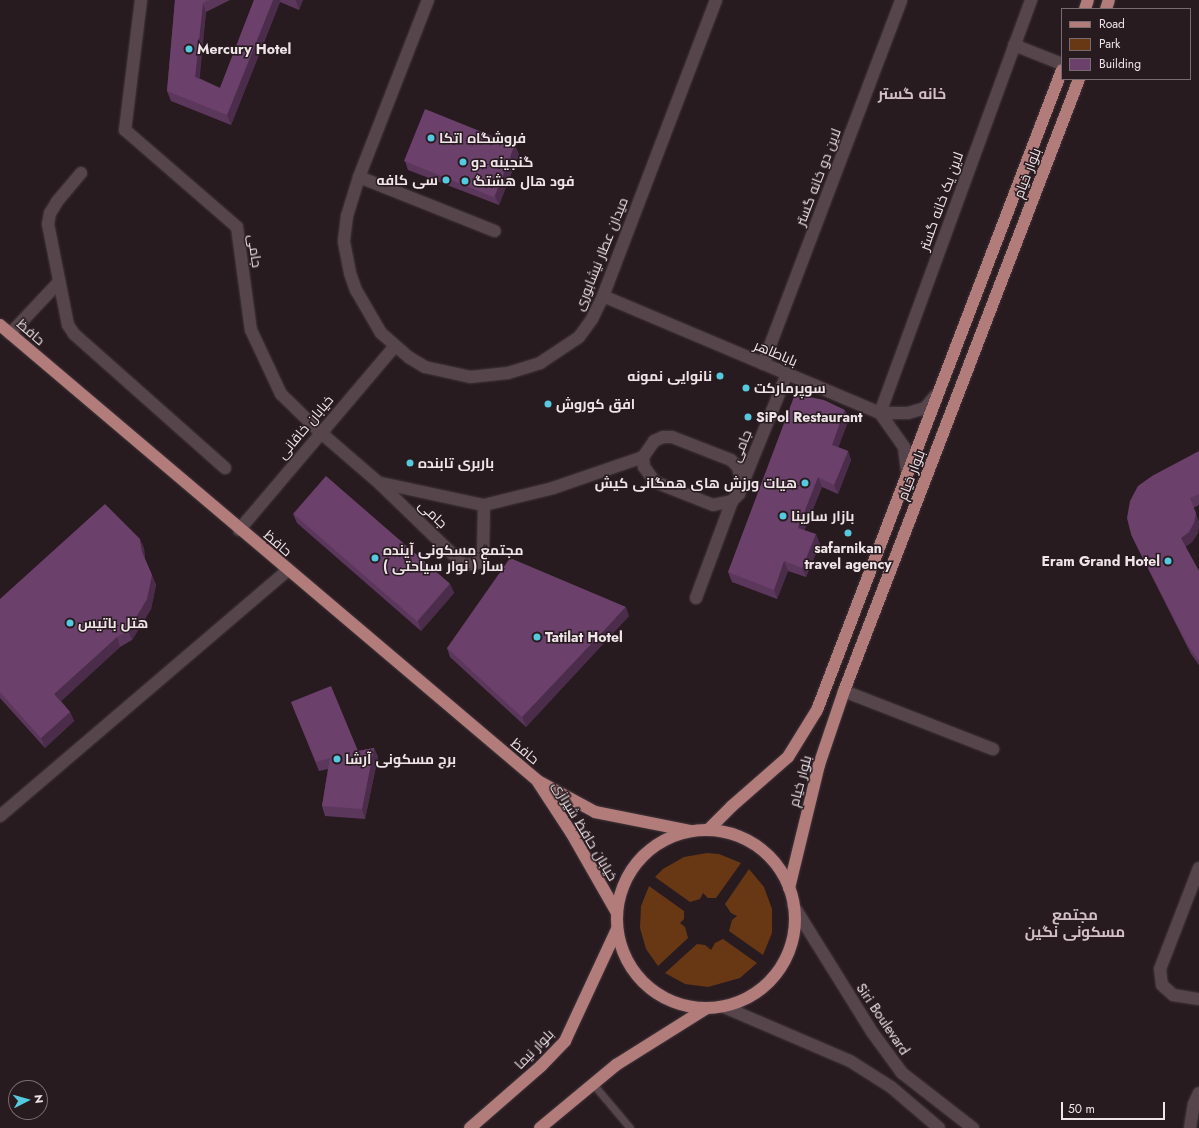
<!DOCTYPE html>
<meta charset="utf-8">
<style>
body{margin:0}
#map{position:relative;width:1199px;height:1128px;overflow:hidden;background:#281b20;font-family:Jost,Cairo,sans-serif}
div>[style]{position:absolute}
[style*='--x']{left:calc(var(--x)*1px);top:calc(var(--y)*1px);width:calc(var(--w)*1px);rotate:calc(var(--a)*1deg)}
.green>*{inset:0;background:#683714}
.roads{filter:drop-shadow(0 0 1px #42373b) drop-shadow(0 0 1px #42373b)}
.lane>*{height:7px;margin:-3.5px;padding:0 3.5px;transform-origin:3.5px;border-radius:3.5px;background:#56464c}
.street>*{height:12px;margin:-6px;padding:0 6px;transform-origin:6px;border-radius:6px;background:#56464c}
.secondary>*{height:12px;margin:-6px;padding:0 6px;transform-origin:6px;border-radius:6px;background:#56464c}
.primary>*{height:12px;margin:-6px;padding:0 6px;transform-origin:6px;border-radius:6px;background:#b27c7b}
.primary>.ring{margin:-6px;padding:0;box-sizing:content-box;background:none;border:12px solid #b27c7b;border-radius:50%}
.wall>*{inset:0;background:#5c375c}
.shaded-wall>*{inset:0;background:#4b2d4b}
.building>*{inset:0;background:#6b406b;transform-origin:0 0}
.dots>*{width:11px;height:11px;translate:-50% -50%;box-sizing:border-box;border:2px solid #281b20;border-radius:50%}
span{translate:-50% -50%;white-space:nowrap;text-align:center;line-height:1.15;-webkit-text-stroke:3px #281b20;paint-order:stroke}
.poi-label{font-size:14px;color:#efe5e8;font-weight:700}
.left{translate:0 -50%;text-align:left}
.right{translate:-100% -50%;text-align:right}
.street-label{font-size:14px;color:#efe5e8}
.neighbourhood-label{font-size:15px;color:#d3c0c6;font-weight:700}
.legend{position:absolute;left:1061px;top:8px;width:130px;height:72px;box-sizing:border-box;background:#281b20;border:1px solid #786c70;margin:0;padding:5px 7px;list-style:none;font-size:12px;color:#efe5e8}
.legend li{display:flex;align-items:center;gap:8px;height:20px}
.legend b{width:20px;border:1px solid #786c70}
.north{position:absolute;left:8px;top:1080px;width:40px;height:40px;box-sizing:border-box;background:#281b20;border:1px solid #786c70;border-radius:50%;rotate:84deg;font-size:11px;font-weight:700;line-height:16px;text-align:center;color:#efe5e8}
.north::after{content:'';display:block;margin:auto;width:14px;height:18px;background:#55cadf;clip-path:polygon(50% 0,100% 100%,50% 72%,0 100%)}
.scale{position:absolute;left:1061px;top:1102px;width:104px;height:18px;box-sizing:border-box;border:2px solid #efe5e8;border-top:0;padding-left:5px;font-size:12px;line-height:14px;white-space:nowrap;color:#efe5e8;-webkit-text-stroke:3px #281b20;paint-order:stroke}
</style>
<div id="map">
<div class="green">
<div style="clip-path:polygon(707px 853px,719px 854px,741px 863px,716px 898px,708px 898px,703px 893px,700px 899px,690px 902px,655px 877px,663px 869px,684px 857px)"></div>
<div style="clip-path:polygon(749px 869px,764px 887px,772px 909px,772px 933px,763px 955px,729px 931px,732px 920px,737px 916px,731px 913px,725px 904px)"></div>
<div style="clip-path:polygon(649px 886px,684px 911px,684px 919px,680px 923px,685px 927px,688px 938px,658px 966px,646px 949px,640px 928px,641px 906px)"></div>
<div style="clip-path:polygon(723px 939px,757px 963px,740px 978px,708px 987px,685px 984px,665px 973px,697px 944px,705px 945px,711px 950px,715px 943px)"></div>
</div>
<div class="roads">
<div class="lane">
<div style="--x:593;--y:1084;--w:57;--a:49.9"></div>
</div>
<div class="street">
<div style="--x:141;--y:0;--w:131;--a:97"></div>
<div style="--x:125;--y:130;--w:148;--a:40.9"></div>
<div style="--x:237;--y:227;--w:104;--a:82.3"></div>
<div style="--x:251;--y:330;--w:71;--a:64.9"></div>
<div style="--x:281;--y:394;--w:54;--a:44.3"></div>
<div style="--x:320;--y:432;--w:78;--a:40.8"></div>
<div style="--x:379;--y:483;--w:118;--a:44"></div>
<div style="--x:464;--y:565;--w:14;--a:-8"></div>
<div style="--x:478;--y:563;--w:11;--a:-63"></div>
<div style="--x:483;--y:553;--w:48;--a:-88.8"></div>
<div style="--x:1014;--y:45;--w:52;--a:21.6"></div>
<div style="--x:81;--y:173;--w:38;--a:130"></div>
<div style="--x:57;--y:202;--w:13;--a:122"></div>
<div style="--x:50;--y:213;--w:11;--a:100"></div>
<div style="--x:48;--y:224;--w:103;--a:78.8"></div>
<div style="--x:68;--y:325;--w:11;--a:56"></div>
<div style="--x:74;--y:334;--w:202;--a:41.6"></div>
<div style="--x:359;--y:177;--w:146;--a:21.7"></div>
<div style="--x:10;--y:334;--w:71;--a:-46.7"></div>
<div style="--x:763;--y:364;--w:389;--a:-69.2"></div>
<div style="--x:880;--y:413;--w:440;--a:-69.9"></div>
<div style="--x:663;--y:437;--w:9;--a:0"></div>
<div style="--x:672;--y:437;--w:63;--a:21.3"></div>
<div style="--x:731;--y:460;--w:10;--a:45"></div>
<div style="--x:738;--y:467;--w:18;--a:77"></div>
<div style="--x:742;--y:485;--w:9;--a:108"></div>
<div style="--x:739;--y:494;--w:10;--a:135"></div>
<div style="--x:732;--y:501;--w:19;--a:168"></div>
<div style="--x:713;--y:505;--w:62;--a:-158.4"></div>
<div style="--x:655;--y:482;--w:19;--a:-126"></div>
<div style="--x:644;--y:467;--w:10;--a:-96"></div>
<div style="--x:643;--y:457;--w:19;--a:-55"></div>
<div style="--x:654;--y:441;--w:10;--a:-24"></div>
<div style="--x:381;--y:483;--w:105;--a:12.1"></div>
<div style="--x:484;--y:505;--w:71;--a:-13.8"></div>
<div style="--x:553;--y:488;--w:95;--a:-19"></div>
<div style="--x:742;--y:485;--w:120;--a:-67.9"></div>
<div style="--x:696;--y:598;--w:103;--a:-69.6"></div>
<div style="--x:844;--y:691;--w:160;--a:21.3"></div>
<div style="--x:0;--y:816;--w:377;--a:-40.5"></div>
<div style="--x:1199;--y:868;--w:108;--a:111.1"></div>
<div style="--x:1160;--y:969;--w:16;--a:83"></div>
<div style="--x:1162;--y:985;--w:15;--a:42"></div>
<div style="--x:1173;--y:995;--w:26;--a:9"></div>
</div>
<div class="secondary">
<div style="--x:428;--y:0;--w:190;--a:111.3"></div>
<div style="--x:359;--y:177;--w:41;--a:107.1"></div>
<div style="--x:347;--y:216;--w:26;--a:97"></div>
<div style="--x:344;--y:242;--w:32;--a:79"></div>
<div style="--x:350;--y:273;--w:18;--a:71"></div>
<div style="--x:356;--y:290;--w:50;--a:59.8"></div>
<div style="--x:381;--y:333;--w:38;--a:41"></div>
<div style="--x:410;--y:358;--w:17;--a:31"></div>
<div style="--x:425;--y:367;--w:46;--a:12.5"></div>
<div style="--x:470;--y:377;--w:38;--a:-6"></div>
<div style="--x:508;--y:373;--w:34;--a:-17"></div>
<div style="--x:540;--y:363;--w:47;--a:-33.7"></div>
<div style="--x:579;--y:337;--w:22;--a:-54"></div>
<div style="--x:592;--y:319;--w:25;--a:-64"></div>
<div style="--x:603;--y:296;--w:317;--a:-69.1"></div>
<div style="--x:603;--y:296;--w:301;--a:22.9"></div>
<div style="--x:880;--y:413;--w:28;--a:0"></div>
<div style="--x:908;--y:413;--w:18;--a:-16"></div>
<div style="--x:925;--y:408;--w:17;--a:-50"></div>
<div style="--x:880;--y:413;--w:42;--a:54.8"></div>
<div style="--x:904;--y:447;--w:24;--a:83"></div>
<div style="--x:239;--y:530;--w:241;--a:-49.7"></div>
<div style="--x:793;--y:905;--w:150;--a:58.1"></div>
<div style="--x:872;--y:1032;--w:51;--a:53.8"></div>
<div style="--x:902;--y:1073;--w:90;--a:37.8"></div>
<div style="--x:724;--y:1007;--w:137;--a:23.2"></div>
<div style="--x:850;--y:1061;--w:49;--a:32.4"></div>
<div style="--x:891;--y:1087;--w:63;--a:40.5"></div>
<div style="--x:1190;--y:1128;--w:24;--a:-81"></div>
<div style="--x:1194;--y:1104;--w:12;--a:-66"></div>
</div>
<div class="primary">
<div style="--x:1085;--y:9;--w:9;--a:-72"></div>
<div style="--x:1106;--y:9;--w:9;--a:-72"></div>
<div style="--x:0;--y:325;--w:705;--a:40.28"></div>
<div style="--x:538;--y:781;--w:65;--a:28.5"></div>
<div style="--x:595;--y:812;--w:98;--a:11.2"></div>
<div style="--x:538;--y:782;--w:62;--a:56.8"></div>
<div style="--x:572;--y:834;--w:91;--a:60.3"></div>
<div style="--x:708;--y:830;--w:34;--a:-45"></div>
<div style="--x:732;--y:806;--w:74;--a:-41.2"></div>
<div style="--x:788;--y:757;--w:55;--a:-58.3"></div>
<div style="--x:817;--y:710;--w:685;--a:-69.05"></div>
<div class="ring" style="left:617px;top:830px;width:166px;height:166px"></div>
<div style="--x:789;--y:888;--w:127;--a:-76.3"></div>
<div style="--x:819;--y:765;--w:78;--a:-71.3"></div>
<div style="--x:844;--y:691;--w:656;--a:-68.99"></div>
<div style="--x:470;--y:1128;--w:94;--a:-41.1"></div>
<div style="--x:541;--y:1066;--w:35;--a:-46"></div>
<div style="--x:565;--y:1041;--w:123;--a:-65.1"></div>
<div style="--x:540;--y:1128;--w:99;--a:-39.7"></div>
<div style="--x:616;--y:1065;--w:107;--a:-32.1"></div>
</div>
</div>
<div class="wall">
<div style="clip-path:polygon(175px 0,230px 0,206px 12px,199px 78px,220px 88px,254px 0,303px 0,299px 10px,280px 2px,231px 125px,171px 101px,167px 91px)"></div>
<div style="clip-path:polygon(519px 154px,499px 205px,408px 170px,405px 161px)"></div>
<div style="clip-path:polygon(849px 419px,838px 447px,848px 451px,851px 460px,838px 494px,822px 487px,804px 531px,820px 544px,806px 577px,788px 571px,777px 599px,732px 582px,728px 572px)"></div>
<div style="clip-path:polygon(1199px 451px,1199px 505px,1193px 508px,1199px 523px,1198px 533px,1192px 542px,1185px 547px,1199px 571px,1199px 665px,1191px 654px,1135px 543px,1131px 534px)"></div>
<div style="clip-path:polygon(293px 514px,450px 584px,454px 593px,421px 631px,297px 523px)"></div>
<div style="clip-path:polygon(144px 548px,145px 559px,156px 585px,151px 609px,132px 640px,120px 647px,61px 701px,70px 712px,74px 721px,45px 748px,0 698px,0 599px)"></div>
<div style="clip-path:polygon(629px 616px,526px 727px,450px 657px,447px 648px)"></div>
<div style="clip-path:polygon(291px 702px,358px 751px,374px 748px,378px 757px,365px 819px,325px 816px,322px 806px,328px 769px,319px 771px)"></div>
</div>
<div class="shaded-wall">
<div style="clip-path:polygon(273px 0,280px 0,280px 2px,231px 125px,227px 115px)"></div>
<div style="clip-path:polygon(296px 0,303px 0,299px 10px,296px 1px)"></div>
<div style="clip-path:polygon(203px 3px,206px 12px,199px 86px,195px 77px)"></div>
<div style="clip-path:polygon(515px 145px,519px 154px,499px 205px,495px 196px)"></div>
<div style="clip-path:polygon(845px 410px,849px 419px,836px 454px,832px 445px)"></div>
<div style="clip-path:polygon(848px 451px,851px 460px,838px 494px,834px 485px)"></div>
<div style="clip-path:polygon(818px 477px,822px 487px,801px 538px,798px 528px)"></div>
<div style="clip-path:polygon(1196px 513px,1199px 523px,1198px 533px,1192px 542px,1184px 548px,1181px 538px)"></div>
<div style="clip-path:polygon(816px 534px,820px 544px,806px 577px,802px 568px)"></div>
<div style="clip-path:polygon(140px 539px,144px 548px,145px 562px,142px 552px)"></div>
<div style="clip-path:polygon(784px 561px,788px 571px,777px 599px,774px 590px)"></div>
<div style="clip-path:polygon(152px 575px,156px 585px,151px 609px,132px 640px,128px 631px)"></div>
<div style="clip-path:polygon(450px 584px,454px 593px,421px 631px,418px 621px)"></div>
<div style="clip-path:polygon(626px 607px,629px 616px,526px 727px,522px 717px)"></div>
<div style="clip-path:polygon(117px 637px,120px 647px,58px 704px,54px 694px)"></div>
<div style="clip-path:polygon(70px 712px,74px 721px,45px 748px,41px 738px)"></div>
<div style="clip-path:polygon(374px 748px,378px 757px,365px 819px,362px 809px)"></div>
</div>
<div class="building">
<div style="clip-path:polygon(175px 0,208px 0,203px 3px,195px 77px,220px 88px,254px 0,273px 0,227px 115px,167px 91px)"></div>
<div style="left:425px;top:109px;width:97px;height:56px;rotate:22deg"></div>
<div style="clip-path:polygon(795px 394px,824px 400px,845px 410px,832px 445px,848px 451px,834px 485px,818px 477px,798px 528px,816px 534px,802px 568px,784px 561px,774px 590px,728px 572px)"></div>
<div style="clip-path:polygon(1199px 451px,1199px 494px,1190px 498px,1196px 513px,1194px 523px,1189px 532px,1181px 538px,1199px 571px,1199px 659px,1197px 658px,1187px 644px,1131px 534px,1127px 518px,1130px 501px,1138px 486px,1152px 476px)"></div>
<div style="left:326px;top:476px;width:164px;height:50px;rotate:41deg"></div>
<div style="clip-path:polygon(105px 504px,140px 539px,142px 552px,152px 575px,147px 599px,128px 631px,117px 637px,54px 694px,70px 712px,41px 738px,0 692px,0 599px)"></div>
<div style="clip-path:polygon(510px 558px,626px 607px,522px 717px,447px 648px)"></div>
<div style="clip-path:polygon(331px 686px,358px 751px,374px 748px,362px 809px,322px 806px,330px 758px,316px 762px,291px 702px)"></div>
</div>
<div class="dots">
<div style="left:189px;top:49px;background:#55cadf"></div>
<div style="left:431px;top:138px;background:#55cadf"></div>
<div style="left:463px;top:162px;background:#55cadf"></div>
<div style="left:446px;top:180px;background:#55cadf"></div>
<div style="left:465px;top:181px;background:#55cadf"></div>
<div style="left:720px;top:376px;background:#55cadf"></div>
<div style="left:746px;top:388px;background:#55cadf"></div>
<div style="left:548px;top:404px;background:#55cadf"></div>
<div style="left:748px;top:417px;background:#55cadf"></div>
<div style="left:410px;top:463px;background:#55cadf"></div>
<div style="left:805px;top:483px;background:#55cadf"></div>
<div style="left:783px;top:516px;background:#55cadf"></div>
<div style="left:848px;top:533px;background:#55cadf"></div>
<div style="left:375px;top:558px;background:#55cadf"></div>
<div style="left:1168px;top:561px;background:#55cadf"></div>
<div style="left:70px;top:623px;background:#55cadf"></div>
<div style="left:537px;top:637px;background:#55cadf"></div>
<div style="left:337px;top:759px;background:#55cadf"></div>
</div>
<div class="poi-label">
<span class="left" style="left:197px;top:49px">Mercury Hotel</span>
<span class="left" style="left:439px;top:138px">فروشگاه اتکا</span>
<span class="left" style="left:471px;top:162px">گنجینه دو</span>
<span class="right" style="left:438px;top:180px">سی کافه</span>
<span class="left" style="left:473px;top:181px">فود هال هشتگ</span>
<span class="right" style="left:712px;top:376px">نانوایی نمونه</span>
<span class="left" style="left:754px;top:388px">سوپرمارکت</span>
<span class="left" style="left:556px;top:404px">افق کوروش</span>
<span class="left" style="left:756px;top:417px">SiPol Restaurant</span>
<span class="left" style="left:418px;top:463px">باربری تابنده</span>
<span class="right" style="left:797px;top:483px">هیات ورزش های همگانی کیش</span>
<span class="left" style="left:791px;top:516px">بازار سارینا</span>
<span style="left:848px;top:556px">safarnikan<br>travel agency</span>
<span class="left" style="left:383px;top:558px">مجتمع مسکونی آینده<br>ساز ( نوار سیاحتی )</span>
<span class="right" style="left:1160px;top:561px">Eram Grand Hotel</span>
<span class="left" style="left:78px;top:623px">هتل باتیس</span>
<span class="left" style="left:545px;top:637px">Tatilat Hotel</span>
<span class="left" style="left:345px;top:759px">برج مسکونی آرشا</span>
</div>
<div class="street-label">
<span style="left:1027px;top:173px;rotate:-69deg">بلوار خیام</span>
<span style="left:818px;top:177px;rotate:-69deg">لاین دو خانه گستر</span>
<span style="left:941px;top:201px;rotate:-70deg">لاین یک خانه گستر</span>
<span style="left:255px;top:251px;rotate:82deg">جامی</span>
<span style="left:601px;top:254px;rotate:-68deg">میدان عطار نیشابوری</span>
<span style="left:31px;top:332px;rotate:41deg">حافظ</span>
<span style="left:776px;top:353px;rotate:23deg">باباطاهر</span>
<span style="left:305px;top:427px;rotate:-50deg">خیابان خاقانی</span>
<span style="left:741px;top:446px;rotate:-68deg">جامی</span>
<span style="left:911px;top:475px;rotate:-69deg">بلوار خیام</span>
<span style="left:433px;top:514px;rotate:44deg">جامی</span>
<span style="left:278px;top:543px;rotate:41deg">حافظ</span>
<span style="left:525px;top:751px;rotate:40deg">حافظ</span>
<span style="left:800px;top:781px;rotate:-75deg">بلوار خیام</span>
<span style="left:585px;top:831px;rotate:59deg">خیابان حافظ شیرازی</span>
<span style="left:883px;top:1019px;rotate:56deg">Siri Boulevard</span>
<span style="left:534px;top:1049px;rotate:-46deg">بلوار نیما</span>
</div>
<div class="neighbourhood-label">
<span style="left:912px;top:95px">خانه گستر</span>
<span style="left:1075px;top:924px">مجتمع<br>مسکونی نگین</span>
</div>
<ul class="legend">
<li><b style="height:5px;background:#b27c7b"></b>Road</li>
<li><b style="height:11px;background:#683714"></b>Park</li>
<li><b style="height:11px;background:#6b406b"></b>Building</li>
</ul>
<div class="north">N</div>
<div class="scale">50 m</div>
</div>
